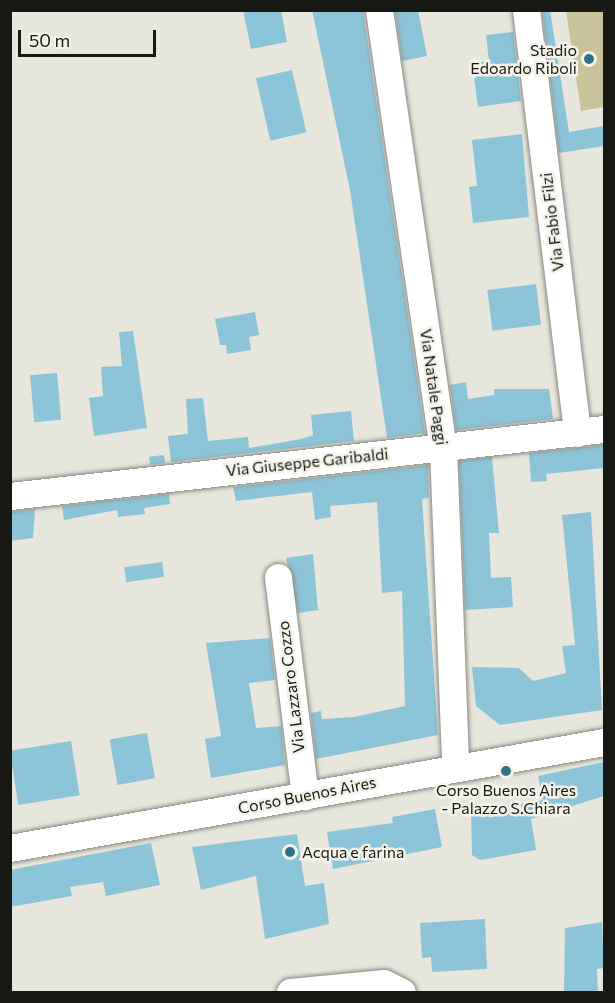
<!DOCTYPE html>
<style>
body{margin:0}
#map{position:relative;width:615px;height:1003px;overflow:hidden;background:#e7e6dd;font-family:Commissioner,sans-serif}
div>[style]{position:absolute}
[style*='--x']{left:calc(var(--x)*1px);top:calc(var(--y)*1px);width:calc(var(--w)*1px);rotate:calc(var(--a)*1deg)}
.green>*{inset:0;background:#c9c399}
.building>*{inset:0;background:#8cc4d9;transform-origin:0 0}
.roads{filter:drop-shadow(0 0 2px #88877e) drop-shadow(0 0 2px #88877e)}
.minor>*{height:27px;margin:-13.5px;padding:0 13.5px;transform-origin:13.5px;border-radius:13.5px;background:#fff}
.dots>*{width:16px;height:16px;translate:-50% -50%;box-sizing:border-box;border:3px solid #f4f3ea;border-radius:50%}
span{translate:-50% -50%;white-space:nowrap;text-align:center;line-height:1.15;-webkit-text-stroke:5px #f4f3ea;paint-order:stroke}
.poi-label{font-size:16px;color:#171714}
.right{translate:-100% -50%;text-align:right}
.left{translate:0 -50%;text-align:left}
.street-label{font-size:16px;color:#171714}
.frame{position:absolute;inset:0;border:12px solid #171714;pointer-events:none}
.scale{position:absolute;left:18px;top:30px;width:138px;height:27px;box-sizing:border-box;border:3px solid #171714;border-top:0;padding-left:8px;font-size:18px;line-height:21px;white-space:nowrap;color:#171714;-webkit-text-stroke:4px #f4f3ea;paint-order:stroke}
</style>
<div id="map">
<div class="green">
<div style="clip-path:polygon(566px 11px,604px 11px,604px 107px,581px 111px)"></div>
</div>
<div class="building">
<div style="clip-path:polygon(243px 10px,281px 10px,287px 42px,251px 49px)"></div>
<div style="clip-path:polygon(312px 10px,363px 10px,425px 433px,387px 438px,350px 190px)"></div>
<div style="clip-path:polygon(395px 10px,418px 10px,427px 56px,402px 61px)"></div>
<div style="clip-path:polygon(542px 10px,550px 10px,569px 132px,604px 126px,604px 146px,559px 153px)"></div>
<div style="clip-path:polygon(513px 32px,521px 101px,478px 107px,472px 63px,489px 61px,486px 35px)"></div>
<div style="left:292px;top:70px;width:64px;height:37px;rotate:77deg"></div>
<div style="clip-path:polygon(522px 134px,529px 217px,473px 223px,469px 187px,477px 186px,472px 140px)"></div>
<div style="left:536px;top:284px;width:41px;height:49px;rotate:83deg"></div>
<div style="clip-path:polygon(255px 312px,259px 335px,249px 337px,251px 350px,227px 354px,226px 345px,220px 345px,215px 319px)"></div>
<div style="clip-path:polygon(133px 331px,147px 428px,94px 436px,89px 398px,103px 396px,101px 367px,122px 366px,119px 332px)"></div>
<div style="left:57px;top:373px;width:47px;height:27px;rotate:85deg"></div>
<div style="clip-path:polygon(466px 382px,468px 399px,494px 395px,494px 389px,549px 389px,553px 419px,456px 430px,450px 385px)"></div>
<div style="clip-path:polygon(203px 398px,208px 441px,248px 437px,249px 448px,301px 439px,313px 435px,311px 415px,351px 411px,354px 441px,171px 462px,168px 436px,188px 434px,186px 399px)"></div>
<div style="clip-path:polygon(604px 445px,604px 468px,546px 474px,547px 481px,531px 482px,529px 453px)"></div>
<div style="left:164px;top:455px;width:8px;height:15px;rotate:83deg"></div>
<div style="clip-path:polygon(492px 457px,499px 533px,489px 533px,491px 578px,511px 577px,513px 607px,465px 610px,459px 461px)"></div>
<div style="clip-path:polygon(428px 465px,429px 498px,422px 499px,438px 735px,316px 759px,311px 713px,321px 711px,322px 719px,354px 717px,405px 706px,402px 591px,382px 593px,377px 502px,330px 506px,331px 517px,315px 520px,312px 492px,236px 501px,233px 487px)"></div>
<div style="clip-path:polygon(169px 494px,170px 504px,144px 508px,145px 514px,118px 517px,117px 510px,64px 520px,62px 506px)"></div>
<div style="clip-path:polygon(35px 509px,33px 538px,10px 541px,10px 512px)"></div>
<div style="clip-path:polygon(591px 512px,602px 710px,500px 725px,476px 706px,472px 667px,519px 668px,533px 681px,566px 673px,562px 646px,575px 645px,562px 515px)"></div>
<div style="clip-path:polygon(313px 554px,318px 610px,298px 613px,286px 558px)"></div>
<div style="left:162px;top:562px;width:15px;height:38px;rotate:82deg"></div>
<div style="clip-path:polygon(270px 638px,275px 680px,249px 683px,256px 728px,281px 726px,285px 765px,211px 778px,205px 739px,221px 736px,206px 643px)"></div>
<div style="left:147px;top:733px;width:46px;height:38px;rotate:80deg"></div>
<div style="left:71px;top:741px;width:55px;height:62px;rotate:81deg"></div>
<div style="clip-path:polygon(604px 762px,604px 796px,531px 819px,536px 850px,480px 860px,472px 855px,471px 812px,543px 800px,538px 776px)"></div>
<div style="clip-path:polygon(435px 809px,442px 847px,333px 869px,327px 832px,393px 823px,392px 817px)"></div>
<div style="clip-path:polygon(297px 834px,305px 886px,324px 883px,329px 924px,265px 939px,256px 876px,201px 890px,192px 847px)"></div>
<div style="clip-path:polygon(151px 843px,160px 885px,106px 896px,103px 882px,70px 887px,72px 896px,10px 907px,10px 870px)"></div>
<div style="clip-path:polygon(485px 919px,487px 969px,432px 972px,431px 957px,422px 958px,420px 923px)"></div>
<div style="clip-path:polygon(602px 922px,604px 968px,597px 969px,598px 993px,564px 993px,565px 928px)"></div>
</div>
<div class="roads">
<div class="minor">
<div style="--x:379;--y:10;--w:443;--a:81.7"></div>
<div style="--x:443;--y:448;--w:318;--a:87.8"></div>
<div style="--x:526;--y:10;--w:426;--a:83.1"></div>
<div style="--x:10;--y:496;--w:598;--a:-6.44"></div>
<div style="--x:278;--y:577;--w:221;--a:83"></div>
<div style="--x:10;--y:848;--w:603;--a:-10.12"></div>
<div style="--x:290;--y:992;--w:94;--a:-5.5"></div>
<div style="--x:384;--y:983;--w:20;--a:27"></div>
</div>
</div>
<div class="dots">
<div style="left:589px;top:59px;background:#327086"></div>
<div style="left:506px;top:771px;background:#327086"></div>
<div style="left:290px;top:852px;background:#327086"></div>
</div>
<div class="poi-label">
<span class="right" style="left:577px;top:59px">Stadio<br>Edoardo Riboli</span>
<span style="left:506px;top:799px">Corso Buenos Aires<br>- Palazzo S.Chiara</span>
<span class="left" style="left:302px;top:852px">Acqua e farina</span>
</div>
<div class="street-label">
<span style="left:552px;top:222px;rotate:-97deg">Via Fabio Filzi</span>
<span style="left:434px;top:387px;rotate:82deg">Via Natale Paggi</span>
<span style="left:307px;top:462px;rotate:-6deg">Via Giuseppe Garibaldi</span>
<span style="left:291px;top:687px;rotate:-97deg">Via Lazzaro Cozzo</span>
<span style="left:307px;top:795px;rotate:-11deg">Corso Buenos Aires</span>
</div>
<div class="frame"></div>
<div class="scale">50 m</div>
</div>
